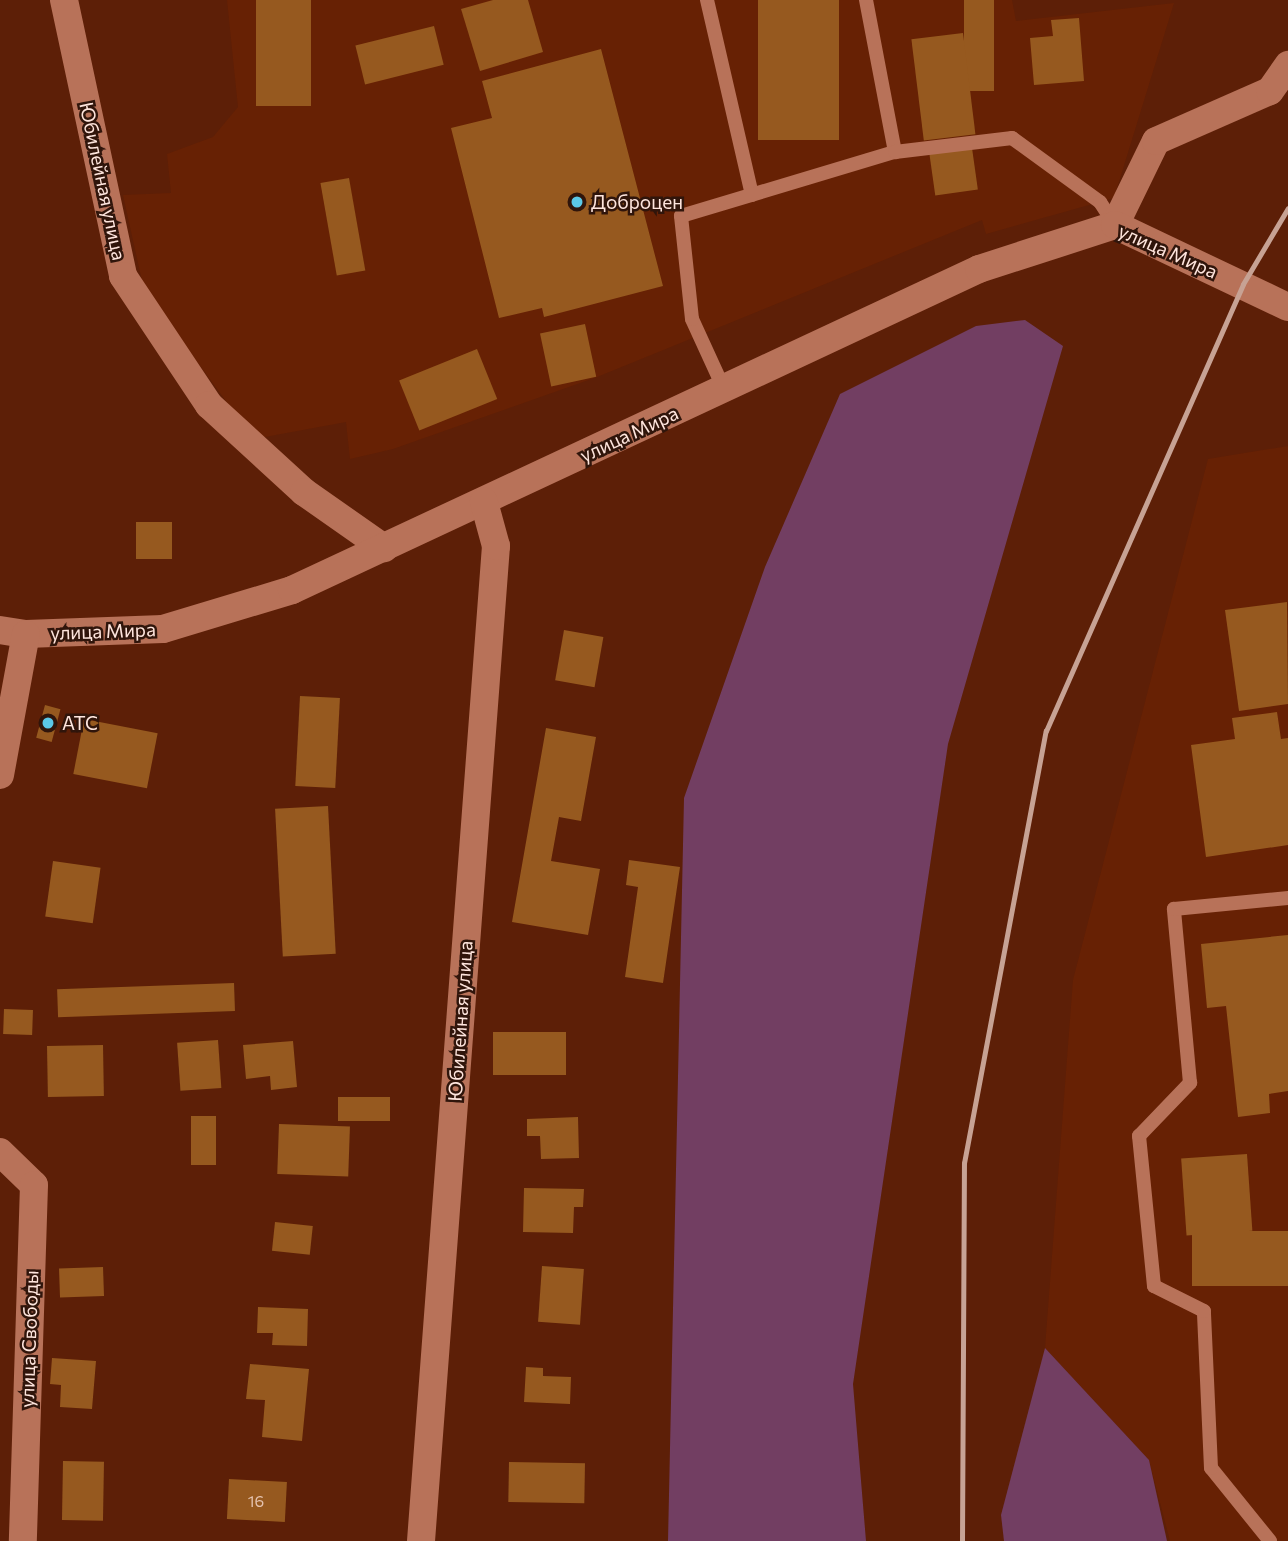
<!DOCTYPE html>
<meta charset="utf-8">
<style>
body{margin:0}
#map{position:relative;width:1288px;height:1541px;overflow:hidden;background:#5d1f07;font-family:Commissioner,sans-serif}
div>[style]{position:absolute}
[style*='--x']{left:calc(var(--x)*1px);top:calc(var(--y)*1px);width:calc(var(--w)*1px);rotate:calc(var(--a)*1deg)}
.built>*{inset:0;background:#672104}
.green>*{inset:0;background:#723e62}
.building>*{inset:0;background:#96591f;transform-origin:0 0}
.lane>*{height:14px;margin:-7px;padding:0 7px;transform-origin:7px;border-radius:7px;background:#b87259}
.street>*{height:28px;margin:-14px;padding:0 14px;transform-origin:14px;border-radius:14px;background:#b87259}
.rail>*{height:5px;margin:-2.5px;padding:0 2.5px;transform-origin:2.5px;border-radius:2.5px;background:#c7a294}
.dots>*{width:19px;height:19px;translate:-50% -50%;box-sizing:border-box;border:4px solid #30150b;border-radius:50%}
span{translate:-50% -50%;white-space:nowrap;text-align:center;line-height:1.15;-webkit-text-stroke:5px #30150b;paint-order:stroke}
.number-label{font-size:16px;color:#e4c2ae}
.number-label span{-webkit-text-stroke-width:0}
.street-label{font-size:19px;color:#fee5dd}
.poi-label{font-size:19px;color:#fee5dd}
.left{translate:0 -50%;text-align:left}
</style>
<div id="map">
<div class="built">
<div style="clip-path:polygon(227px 0,1012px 0,1016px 21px,1174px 3px,1114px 198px,986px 234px,982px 220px,597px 377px,393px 449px,350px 459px,346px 422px,254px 439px,144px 290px,123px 195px,171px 193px,167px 154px,213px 137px,238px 107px)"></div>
<div style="clip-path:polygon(1288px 446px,1288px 1541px,1170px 1541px,1149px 1460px,1045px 1348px,1073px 980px,1208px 459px)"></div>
</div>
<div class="green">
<div style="clip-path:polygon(1025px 320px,1063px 346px,948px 744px,853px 1384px,866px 1541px,668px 1541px,684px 798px,765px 567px,840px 394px,976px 326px)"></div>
<div style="clip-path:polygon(1045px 1348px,1149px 1460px,1167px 1541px,1004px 1541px,1001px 1515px)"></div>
</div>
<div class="building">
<div style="left:256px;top:0;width:55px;height:106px"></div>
<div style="clip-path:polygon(493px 0,528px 0,543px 52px,480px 71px,461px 9px)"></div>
<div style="left:758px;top:0;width:81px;height:140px"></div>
<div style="left:964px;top:0;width:30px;height:91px"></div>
<div style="clip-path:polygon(1079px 18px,1084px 81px,1034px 85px,1030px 38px,1053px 36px,1051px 20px)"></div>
<div style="left:434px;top:26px;width:40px;height:81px;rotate:76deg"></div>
<div style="left:963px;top:33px;width:102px;height:52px;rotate:83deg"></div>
<div style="clip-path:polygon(601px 49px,663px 286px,544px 317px,542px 308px,499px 318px,451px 128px,492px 118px,482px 81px)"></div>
<div style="left:972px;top:148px;width:42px;height:43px;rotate:82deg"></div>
<div style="left:349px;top:178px;width:94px;height:29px;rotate:80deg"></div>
<div style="left:585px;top:324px;width:54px;height:46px;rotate:78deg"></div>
<div style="left:477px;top:349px;width:54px;height:84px;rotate:68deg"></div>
<div style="left:136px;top:522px;width:36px;height:37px"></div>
<div style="clip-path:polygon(1287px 602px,1288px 704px,1239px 711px,1225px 610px)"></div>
<div style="left:564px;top:630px;width:40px;height:51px;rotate:10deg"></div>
<div style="left:300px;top:696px;width:40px;height:90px;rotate:3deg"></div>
<div style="left:45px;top:705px;width:16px;height:34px;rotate:15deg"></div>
<div style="clip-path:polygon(1277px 712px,1281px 739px,1288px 738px,1288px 845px,1206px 857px,1191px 745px,1235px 739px,1232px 718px)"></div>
<div style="left:84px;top:719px;width:75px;height:56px;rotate:11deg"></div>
<div style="clip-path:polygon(546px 728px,596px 737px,581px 821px,559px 817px,551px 861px,600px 869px,588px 935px,512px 922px)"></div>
<div style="left:328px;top:806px;width:148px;height:53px;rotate:87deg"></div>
<div style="clip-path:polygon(629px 860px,680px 867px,663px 983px,625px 977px,638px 887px,626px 885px)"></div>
<div style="left:53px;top:861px;width:48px;height:56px;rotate:8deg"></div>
<div style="clip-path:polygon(1288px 935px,1288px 1091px,1269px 1094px,1270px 1113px,1238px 1117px,1226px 1006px,1207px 1008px,1201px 944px)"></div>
<div style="left:234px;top:983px;width:28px;height:177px;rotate:88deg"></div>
<div style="left:4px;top:1009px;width:29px;height:25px;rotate:2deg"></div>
<div style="left:493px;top:1032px;width:73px;height:43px"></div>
<div style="left:218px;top:1040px;width:48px;height:41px;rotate:86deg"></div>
<div style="clip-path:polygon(293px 1041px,297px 1087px,271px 1090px,270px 1076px,246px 1079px,243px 1045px)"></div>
<div style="left:103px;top:1045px;width:51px;height:56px;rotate:89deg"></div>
<div style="left:390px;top:1097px;width:24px;height:52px;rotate:90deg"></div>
<div style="left:191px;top:1116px;width:25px;height:49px"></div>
<div style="clip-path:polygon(578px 1117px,579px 1158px,541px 1159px,540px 1136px,527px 1136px,527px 1119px)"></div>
<div style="left:279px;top:1124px;width:71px;height:50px;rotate:2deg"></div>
<div style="left:1247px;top:1154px;width:77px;height:66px;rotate:86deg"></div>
<div style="clip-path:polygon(524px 1188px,584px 1189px,583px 1207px,574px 1207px,573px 1233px,523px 1232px)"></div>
<div style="left:275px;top:1222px;width:38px;height:29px;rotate:6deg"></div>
<div style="left:1288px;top:1231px;width:55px;height:96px;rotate:90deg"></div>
<div style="left:542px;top:1266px;width:42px;height:56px;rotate:4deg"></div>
<div style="left:103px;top:1267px;width:29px;height:44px;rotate:88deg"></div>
<div style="clip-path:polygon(258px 1307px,308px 1309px,307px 1346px,272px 1345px,273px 1333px,257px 1333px)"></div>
<div style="clip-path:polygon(52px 1358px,96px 1361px,92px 1409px,60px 1407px,61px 1385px,50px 1384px)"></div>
<div style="clip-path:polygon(250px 1364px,309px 1369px,302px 1441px,262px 1437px,265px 1400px,246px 1399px)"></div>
<div style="clip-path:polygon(526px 1367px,543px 1368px,543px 1376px,571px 1377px,570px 1404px,524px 1402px)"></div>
<div style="left:63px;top:1461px;width:41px;height:59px;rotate:1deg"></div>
<div style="left:509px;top:1462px;width:76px;height:40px;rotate:1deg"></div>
<div style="left:229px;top:1479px;width:58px;height:40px;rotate:3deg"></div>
</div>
<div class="lane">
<div style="--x:707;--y:0;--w:200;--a:77"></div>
<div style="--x:866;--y:0;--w:155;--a:79.2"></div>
<div style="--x:724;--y:389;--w:77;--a:-114.6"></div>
<div style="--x:692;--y:319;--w:104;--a:-96.1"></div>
<div style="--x:681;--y:216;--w:223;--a:-16.7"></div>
<div style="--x:895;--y:152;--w:118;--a:-6.8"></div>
<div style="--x:1012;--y:138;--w:109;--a:36"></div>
<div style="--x:1100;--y:202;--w:27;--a:57"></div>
<div style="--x:1270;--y:1541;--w:94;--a:-128.9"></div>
<div style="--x:1211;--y:1468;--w:157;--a:-92.6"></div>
<div style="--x:1204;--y:1311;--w:56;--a:-153.4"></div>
<div style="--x:1154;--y:1286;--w:151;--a:-95.7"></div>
<div style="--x:1139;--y:1136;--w:74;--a:-46.1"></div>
<div style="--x:1190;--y:1083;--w:175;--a:-95.3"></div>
<div style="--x:1174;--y:909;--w:115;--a:-5.5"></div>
</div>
<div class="street">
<div style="--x:64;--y:0;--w:282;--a:77.9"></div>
<div style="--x:123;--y:276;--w:155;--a:56.3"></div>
<div style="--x:209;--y:405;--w:129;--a:42.5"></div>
<div style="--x:304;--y:492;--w:98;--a:35"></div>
<div style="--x:1115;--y:225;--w:93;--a:-64"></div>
<div style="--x:1156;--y:141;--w:124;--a:-23.7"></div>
<div style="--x:1270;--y:91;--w:32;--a:-55"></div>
<div style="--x:0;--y:630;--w:26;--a:9"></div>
<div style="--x:26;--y:634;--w:137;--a:-2.1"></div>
<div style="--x:163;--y:629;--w:135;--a:-16.8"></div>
<div style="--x:292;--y:590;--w:758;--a:-25.04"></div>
<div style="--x:979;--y:269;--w:143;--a:-17.9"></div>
<div style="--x:1115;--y:225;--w:191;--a:25.4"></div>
<div style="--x:0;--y:775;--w:143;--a:-79.6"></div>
<div style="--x:0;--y:1152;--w:47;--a:44.1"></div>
<div style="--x:34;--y:1185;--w:356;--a:91.8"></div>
<div style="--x:421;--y:1541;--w:998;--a:-85.69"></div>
<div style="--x:496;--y:546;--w:46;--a:-105.3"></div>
</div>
<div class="rail">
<div style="--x:962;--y:1541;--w:378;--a:-89.7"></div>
<div style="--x:964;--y:1163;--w:440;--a:-79.3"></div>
<div style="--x:1046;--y:731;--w:488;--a:-66.2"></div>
<div style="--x:1243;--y:284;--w:88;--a:-59.4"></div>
</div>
<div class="dots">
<div style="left:577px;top:202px;background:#5bc8e7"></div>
<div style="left:48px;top:723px;background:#5bc8e7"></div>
</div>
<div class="number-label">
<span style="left:256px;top:1501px">16</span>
</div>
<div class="street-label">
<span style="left:103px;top:181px;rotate:78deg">Юбилейная улица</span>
<span style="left:1168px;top:251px;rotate:24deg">улица Мира</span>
<span style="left:629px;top:434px;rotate:-25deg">улица Мира</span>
<span style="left:103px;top:631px;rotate:-2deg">улица Мира</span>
<span style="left:460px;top:1021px;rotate:-86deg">Юбилейная улица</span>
<span style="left:29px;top:1339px;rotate:-88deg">улица Свободы</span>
</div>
<div class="poi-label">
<span class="left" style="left:591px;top:202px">Доброцен</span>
<span class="left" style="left:62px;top:723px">АТС</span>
</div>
</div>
